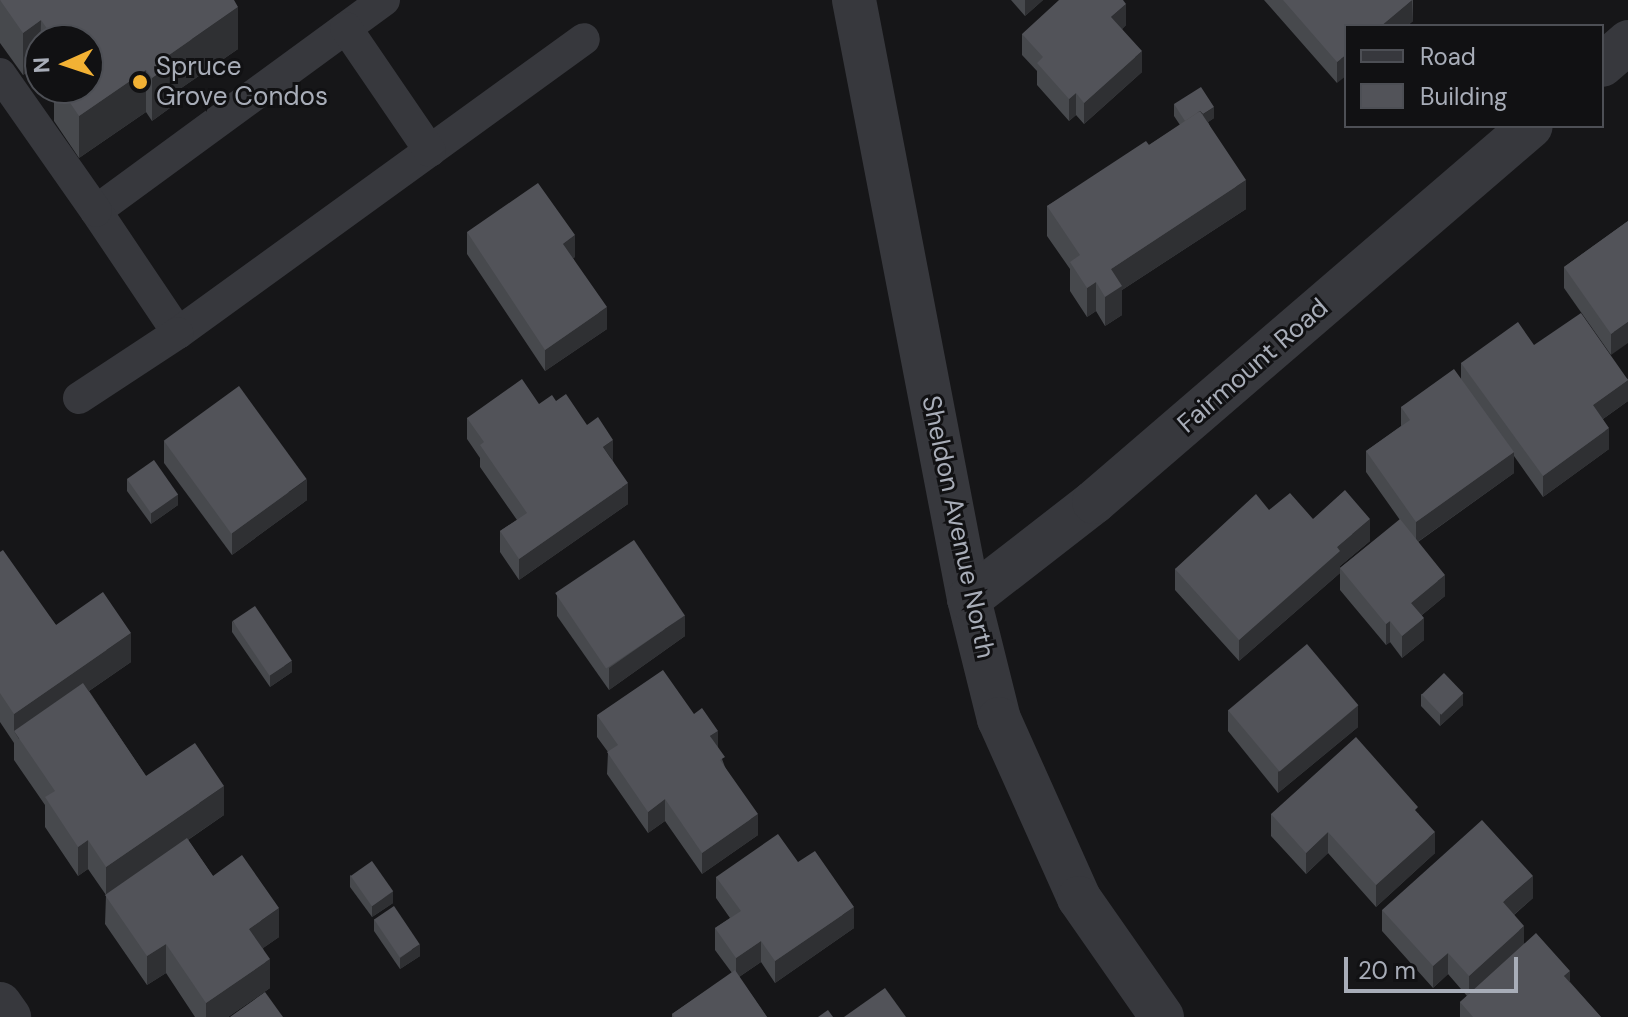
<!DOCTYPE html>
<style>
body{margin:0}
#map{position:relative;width:1628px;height:1017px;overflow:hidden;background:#161618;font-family:"DM Sans",sans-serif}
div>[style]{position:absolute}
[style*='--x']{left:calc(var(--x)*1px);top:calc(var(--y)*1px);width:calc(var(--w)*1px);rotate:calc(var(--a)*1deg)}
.service>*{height:32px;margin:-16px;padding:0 16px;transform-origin:16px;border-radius:16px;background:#37383d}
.minor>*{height:44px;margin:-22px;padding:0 22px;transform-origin:22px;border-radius:22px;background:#37383d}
.wall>*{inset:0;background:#47494d}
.shaded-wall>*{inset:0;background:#2f3033}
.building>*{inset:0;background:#525359;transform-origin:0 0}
.dots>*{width:22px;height:22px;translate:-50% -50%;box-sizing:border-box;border:4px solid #111113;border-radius:50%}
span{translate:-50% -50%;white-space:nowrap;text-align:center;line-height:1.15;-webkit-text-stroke:6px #111113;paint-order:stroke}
.poi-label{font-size:26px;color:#a8adb8}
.left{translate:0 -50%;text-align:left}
.street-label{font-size:26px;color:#a8adb8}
.legend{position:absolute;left:1344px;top:24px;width:260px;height:104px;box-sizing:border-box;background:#111113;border:2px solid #4d4f55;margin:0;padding:10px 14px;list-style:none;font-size:24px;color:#a8adb8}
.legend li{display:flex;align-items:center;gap:16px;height:40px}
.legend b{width:40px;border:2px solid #4d4f55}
.north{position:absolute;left:24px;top:24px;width:80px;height:80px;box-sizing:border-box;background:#111113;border:2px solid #4d4f55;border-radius:50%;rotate:267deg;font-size:22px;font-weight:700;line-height:32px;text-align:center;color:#a8adb8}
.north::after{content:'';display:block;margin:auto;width:28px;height:36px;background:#f2b134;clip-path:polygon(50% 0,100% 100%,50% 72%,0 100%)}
.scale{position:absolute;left:1344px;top:957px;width:174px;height:36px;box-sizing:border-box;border:4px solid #a8adb8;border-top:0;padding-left:10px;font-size:24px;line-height:28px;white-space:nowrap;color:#a8adb8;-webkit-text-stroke:6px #111113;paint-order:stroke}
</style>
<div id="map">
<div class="service">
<div style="--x:384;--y:0;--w:357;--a:143.8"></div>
<div style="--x:96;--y:211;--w:147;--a:56.1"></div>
<div style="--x:178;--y:333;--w:501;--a:-35.91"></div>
<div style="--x:346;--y:28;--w:149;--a:55.7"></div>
<div style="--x:0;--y:74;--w:167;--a:55"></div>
<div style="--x:79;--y:398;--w:118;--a:-33.3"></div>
</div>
<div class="minor">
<div style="--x:854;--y:0;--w:610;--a:79.13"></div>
<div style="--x:969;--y:599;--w:124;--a:76"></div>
<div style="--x:999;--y:719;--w:196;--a:65.9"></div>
<div style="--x:1079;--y:898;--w:145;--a:55.1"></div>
<div style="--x:1602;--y:65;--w:35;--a:-41"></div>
<div style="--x:969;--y:599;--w:158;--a:-37.8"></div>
<div style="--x:1094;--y:502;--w:576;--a:-40.71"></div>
<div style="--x:0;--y:1004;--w:16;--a:55"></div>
</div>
<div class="wall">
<div style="clip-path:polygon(0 0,238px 49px,174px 93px,174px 105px,152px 121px,146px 112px,79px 158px,54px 121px,54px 88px,88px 88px,88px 40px,40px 40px,40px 63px,23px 75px,0 43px)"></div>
<div style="clip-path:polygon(1011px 0,1043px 0,1025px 16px)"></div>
<div style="clip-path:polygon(1264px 0,1413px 0,1413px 21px,1407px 26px,1346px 26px,1337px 83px)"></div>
<div style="clip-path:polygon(1126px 25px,1122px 29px,1142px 72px,1084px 124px,1076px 115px,1069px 121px,1037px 85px,1037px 71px,1022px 55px,1022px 34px)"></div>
<div style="clip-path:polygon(1174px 104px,1214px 118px,1208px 122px,1246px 209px,1122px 290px,1122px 315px,1105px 326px,1096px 311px,1087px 317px,1070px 291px,1070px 269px,1047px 236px,1047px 206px,1149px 145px,1180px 125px,1174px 116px)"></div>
<div style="clip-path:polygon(1628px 221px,1611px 355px,1564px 288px,1564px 267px)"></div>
<div style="clip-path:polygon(467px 232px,575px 257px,573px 258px,607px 329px,545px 371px,467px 254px)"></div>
<div style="clip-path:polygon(1534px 345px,1628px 379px,1628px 401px,1603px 419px,1609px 449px,1543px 497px,1514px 456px,1514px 473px,1418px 542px,1445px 596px,1422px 615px,1424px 640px,1402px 658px,1390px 642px,1386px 645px,1340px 590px,1340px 573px,1239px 661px,1175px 590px,1175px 569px,1269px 510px,1313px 519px,1370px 541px,1340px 566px,1340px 568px,1400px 520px,1366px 472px,1366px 451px,1401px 426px,1401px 407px,1461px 379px,1461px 363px)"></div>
<div style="clip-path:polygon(556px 401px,613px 461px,628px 504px,519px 580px,500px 552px,500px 531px,517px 520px,480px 467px,480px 458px,467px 439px,467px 418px)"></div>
<div style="clip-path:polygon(164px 441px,307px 500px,232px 555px,164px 463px)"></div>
<div style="clip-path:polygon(127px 479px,178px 505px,151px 524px,127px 491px)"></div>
<div style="clip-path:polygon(0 552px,56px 625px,131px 662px,89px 691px,146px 776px,224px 815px,188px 840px,213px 876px,279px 937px,263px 948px,270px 988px,228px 1017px,195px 1017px,166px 973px,147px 985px,105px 924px,106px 895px,88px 869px,78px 876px,45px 827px,45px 805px,14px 760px,14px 743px,0 722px)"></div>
<div style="clip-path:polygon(557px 595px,685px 636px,609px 690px,557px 616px)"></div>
<div style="clip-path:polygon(232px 621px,292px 672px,270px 687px,232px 632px)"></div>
<div style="clip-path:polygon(1421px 694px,1463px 705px,1440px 726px,1421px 706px)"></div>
<div style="clip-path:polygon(1228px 710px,1358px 727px,1278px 793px,1228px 731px)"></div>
<div style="clip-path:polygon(597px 715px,718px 748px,725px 767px,758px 835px,702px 874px,665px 821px,648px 833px,607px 774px,608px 752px,597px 737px)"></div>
<div style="clip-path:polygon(1418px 813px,1435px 853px,1376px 907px,1328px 853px,1306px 874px,1271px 836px,1271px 814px)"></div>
<div style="clip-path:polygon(798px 862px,854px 928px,775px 983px,761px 962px,739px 977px,767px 1017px,672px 1017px,672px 1014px,732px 973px,715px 950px,715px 928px,730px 918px,716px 898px,716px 877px)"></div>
<div style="clip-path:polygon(350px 875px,393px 903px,372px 917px,350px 887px)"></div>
<div style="clip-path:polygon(1533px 898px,1514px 915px,1524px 944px,1570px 982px,1601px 1017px,1460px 1017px,1460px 1002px,1467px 996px,1448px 974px,1433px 988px,1382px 931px,1382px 910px)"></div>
<div style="clip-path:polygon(374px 919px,420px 956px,400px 969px,374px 931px)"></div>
</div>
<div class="shaded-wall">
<div style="clip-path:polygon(1025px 0,1043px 0,1025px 16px)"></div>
<div style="clip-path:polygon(1412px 0,1413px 21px,1407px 26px,1381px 26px)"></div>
<div style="clip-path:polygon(1126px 4px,1126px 25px,1111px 39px,1111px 17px)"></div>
<div style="clip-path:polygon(238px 7px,238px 49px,174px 93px,174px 105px,152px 121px,152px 78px,169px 55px)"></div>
<div style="clip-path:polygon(41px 20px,40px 63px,23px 75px,23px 33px)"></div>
<div style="clip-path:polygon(1142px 51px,1142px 72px,1084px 124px,1084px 103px)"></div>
<div style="clip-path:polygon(1346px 55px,1346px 76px,1337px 83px,1337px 62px)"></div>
<div style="clip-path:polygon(146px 70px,146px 112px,79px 158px,79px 116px)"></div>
<div style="clip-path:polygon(1076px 93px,1076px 115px,1069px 121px,1069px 99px)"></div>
<div style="clip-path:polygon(1214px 107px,1214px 118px,1188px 136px,1188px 124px)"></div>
<div style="clip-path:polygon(1246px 180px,1246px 209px,1122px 290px,1122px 315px,1105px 326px,1105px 297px,1111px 269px)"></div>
<div style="clip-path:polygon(575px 235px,575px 257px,563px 265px,563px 244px)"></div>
<div style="clip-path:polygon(1096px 282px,1096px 311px,1087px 317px,1087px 288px)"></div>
<div style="clip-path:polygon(607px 307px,607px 329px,545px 371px,545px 350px)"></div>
<div style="clip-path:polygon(1628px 322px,1628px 343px,1611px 355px,1611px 334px)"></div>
<div style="clip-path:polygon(1628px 380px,1628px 401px,1593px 426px,1593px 405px)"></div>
<div style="clip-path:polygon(1609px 428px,1609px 449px,1543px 497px,1543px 476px)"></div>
<div style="clip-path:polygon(613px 440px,613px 461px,603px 447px)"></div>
<div style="clip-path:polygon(1514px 452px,1514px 473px,1416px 543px,1416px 522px)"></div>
<div style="clip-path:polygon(307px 479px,307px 500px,232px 555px,232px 533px)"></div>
<div style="clip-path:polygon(628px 483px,628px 504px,519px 580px,519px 559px)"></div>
<div style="clip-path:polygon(178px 494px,178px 505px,151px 524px,151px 513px)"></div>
<div style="clip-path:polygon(1370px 519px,1370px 541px,1340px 566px,1340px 573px,1239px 661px,1239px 640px,1337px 547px)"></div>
<div style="clip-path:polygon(1445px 575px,1445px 596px,1411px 624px,1411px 603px)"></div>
<div style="clip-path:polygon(685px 615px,685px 636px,609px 690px,609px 668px)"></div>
<div style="clip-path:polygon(1424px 618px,1424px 640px,1402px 658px,1402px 636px)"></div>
<div style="clip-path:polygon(1390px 621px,1390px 642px,1386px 645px,1386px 624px)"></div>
<div style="clip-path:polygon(131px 633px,131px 662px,19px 739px,14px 731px,14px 714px)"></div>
<div style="clip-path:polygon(292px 661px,292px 672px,270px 687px,270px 675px)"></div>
<div style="clip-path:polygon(1463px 693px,1463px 705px,1440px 726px,1440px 714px)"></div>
<div style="clip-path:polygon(1358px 705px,1358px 727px,1278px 793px,1278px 772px)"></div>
<div style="clip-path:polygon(718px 731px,718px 752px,710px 736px)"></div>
<div style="clip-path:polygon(224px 786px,224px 815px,106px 896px,106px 867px)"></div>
<div style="clip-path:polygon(665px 799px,665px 821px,648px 833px,648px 812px)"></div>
<div style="clip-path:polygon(758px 814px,758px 835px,702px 874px,702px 853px)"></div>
<div style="clip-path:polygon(1328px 832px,1328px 853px,1306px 874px,1306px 853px)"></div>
<div style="clip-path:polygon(1435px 832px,1435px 853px,1376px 907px,1376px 885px)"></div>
<div style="clip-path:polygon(88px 840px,88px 869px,78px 876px,78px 847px)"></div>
<div style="clip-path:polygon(1533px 876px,1533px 898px,1503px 924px,1503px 902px)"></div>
<div style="clip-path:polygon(393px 891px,393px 903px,372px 917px,372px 906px)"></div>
<div style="clip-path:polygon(854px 907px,854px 928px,775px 983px,775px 961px)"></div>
<div style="clip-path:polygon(279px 908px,279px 937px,249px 958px,249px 929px)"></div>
<div style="clip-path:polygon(1524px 926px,1524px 948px,1469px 998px,1469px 976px)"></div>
<div style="clip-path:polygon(761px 941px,761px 962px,736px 979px,736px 958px)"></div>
<div style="clip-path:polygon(166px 944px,166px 973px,147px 985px,147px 956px)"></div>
<div style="clip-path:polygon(420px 944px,420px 956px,400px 969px,400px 958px)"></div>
<div style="clip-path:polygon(1448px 953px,1448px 974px,1433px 988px,1433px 966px)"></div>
<div style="clip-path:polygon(270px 959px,270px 988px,228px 1017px,206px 1017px,206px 1003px)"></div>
<div style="clip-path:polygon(1570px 971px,1570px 992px,1564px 976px)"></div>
</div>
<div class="building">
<div style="clip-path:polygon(0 0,234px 0,238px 7px,169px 55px,174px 63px,152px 78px,146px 70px,79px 116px,60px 88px,88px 88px,88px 40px,55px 40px,41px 20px,23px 33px)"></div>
<div style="clip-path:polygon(1059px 0,1123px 0,1126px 4px,1111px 17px,1142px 51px,1084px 103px,1076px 93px,1069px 99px,1037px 63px,1043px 57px,1022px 34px)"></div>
<div style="clip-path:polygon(1283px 0,1412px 0,1381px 26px,1346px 26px,1346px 55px,1337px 62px)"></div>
<div style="clip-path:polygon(1201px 87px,1214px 107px,1203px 114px,1200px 111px,1185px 121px,1174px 104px)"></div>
<div style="clip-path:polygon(1200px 111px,1246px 180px,1111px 269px,1122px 286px,1105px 297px,1096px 282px,1087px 288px,1070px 262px,1080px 255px,1047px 206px,1146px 141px,1149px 145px)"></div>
<div style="clip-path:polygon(538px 183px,575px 235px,563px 244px,607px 307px,545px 350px,467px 232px)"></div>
<div style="clip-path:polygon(1628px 221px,1628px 322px,1611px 334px,1564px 267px)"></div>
<div style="clip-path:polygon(1581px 313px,1628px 380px,1593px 405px,1609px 428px,1543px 476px,1461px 363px,1518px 322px,1534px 345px)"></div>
<div style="clip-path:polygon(1454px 369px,1514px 452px,1416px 522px,1366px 451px,1410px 420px,1401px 407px)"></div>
<div style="clip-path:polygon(522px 379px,539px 404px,552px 395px,556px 401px,566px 394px,587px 425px,598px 417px,613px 440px,603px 447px,628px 483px,519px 559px,500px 531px,527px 513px,480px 445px,484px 442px,467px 418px)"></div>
<div style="left:239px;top:386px;width:115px;height:93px;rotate:54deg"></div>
<div style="left:154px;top:460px;width:42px;height:33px;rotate:55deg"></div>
<div style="clip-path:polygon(1345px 490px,1370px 519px,1337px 547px,1340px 551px,1239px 640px,1175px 569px,1256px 494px,1269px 510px,1290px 493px,1313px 519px)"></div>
<div style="clip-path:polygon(1400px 519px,1445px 575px,1411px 603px,1424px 618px,1402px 636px,1390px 621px,1386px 624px,1340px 568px)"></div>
<div style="left:634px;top:540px;width:91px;height:95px;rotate:56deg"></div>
<div style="clip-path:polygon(3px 550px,56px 625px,103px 592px,131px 633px,14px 714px,0 693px,0 552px)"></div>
<div style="left:255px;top:606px;width:66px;height:27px;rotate:56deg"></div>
<div style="left:1307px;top:644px;width:80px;height:103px;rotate:50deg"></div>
<div style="clip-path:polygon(663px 670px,694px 714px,702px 708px,718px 731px,710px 736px,725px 757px,720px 760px,758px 814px,702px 853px,665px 799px,648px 812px,607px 752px,618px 745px,597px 715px)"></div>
<div style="left:1444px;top:673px;width:28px;height:31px;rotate:46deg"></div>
<div style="clip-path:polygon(83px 683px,146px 776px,195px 743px,224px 786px,106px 867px,88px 840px,78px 847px,45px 797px,55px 791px,14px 731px)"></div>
<div style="clip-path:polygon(1356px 737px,1418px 807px,1415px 810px,1435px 832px,1376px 885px,1328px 832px,1306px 853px,1271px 814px)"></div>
<div style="clip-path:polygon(1482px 820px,1533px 876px,1503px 902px,1524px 926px,1469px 976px,1448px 953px,1433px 966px,1382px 910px)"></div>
<div style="clip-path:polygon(778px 834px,798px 862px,815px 851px,854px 907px,775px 961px,761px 941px,736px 958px,715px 928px,741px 911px,716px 877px)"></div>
<div style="clip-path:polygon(187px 838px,213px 876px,242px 855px,279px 908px,249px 929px,270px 959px,206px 1003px,166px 944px,147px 956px,105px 895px)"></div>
<div style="left:372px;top:861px;width:37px;height:26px;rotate:55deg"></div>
<div style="left:394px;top:906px;width:46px;height:24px;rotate:56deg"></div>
<div style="clip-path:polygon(1536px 933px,1570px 971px,1564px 976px,1601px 1017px,1473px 1017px,1460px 1002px)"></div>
<div style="clip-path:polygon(735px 970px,767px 1017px,674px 1017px,672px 1014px)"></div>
<div style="clip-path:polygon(885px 988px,906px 1017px,844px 1017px)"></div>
<div style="clip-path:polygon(265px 992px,283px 1017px,230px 1017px)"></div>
<div style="clip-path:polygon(828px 1010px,833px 1017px,818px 1017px)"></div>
</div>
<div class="dots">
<div style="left:140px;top:82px;background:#f2b134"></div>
</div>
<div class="poi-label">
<span class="left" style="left:156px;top:82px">Spruce<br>Grove Condos</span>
</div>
<div class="street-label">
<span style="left:1253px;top:366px;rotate:-41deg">Fairmount Road</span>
<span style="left:958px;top:527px;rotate:78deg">Sheldon Avenue North</span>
</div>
<ul class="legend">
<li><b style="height:10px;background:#37383d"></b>Road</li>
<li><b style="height:22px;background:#525359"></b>Building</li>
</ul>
<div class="north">N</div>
<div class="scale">20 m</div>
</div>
